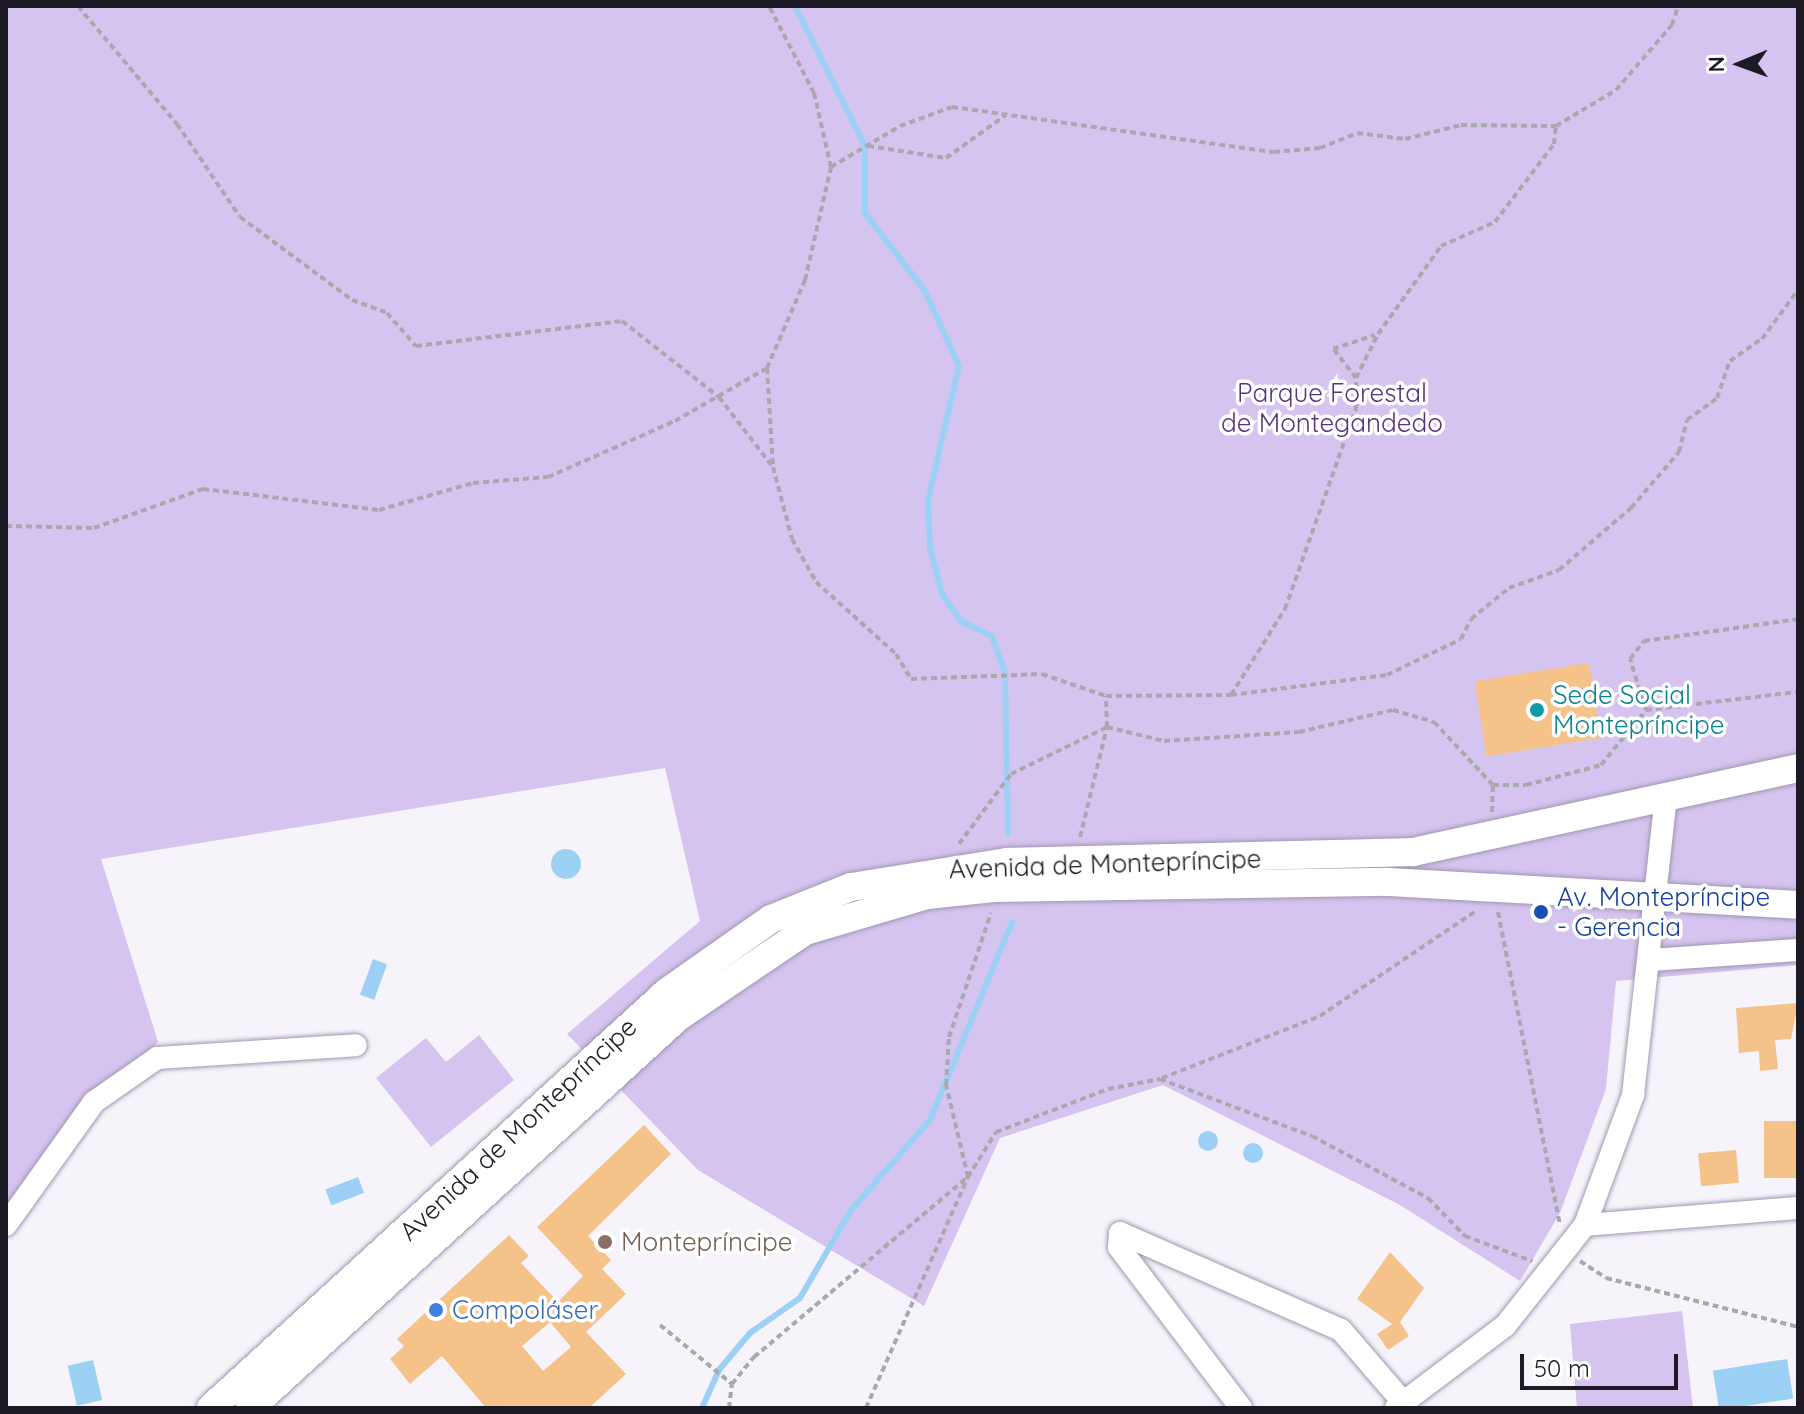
<!DOCTYPE html>
<meta charset="utf-8">
<style>
body{margin:0}
#map{position:relative;width:1804px;height:1414px;overflow:hidden;background:#f6f4fa;font-family:Quicksand,sans-serif}
div>[style]{position:absolute}
[style*='--x']{left:calc(var(--x)*1px);top:calc(var(--y)*1px);width:calc(var(--w)*1px);rotate:calc(var(--a)*1deg)}
.green>*{inset:0;background:#d4c4ef}
.water>*{inset:0;background:#9cd1f5;transform-origin:0 0}
.round{border-radius:50%}
.stream>*{height:6px;margin:-3px;padding:0 3px;transform-origin:3px;border-radius:3px;background:#9cd1f5}
.building>*{inset:0;background:#f5c38a;transform-origin:0 0}
.path>*{height:4px;margin-top:-2px;transform-origin:0;background:repeating-linear-gradient(90deg,#aaa8af 0 6px,transparent 0 10px)}
.roads{filter:drop-shadow(0 0 2px #a196b3) drop-shadow(0 0 2px #a196b3)}
.minor>*{height:22px;margin:-11px;padding:0 11px;transform-origin:11px;border-radius:11px;background:#fff}
.tertiary>*{height:28px;margin:-14px;padding:0 14px;transform-origin:14px;border-radius:14px;background:#fff}
.dots>*{width:22px;height:22px;translate:-50% -50%;box-sizing:border-box;border:4px solid #fff;border-radius:50%}
span{translate:-50% -50%;white-space:nowrap;text-align:center;line-height:1.15;-webkit-text-stroke:7px #fff;paint-order:stroke}
.park-label{font-size:26px;color:#56347f}
.culture-label{font-size:26px;color:#0d838f}
.left{translate:0 -50%;text-align:left}
.street-label{font-size:26px;color:#1e1a25}
.transit-label{font-size:26px;color:#164399}
.education-label{font-size:26px;color:#785e54}
.shop-label{font-size:26px;color:#366cbe}
.frame{position:absolute;inset:0;border:8px solid #1e1a25;pointer-events:none}
.north{position:absolute;left:1700px;top:24px;width:80px;height:80px;-webkit-text-stroke:6px #fff;paint-order:stroke;rotate:269deg;font-size:22px;font-weight:700;line-height:32px;text-align:center;color:#1e1a25}
.north::after{content:'';display:block;margin:auto;width:28px;height:36px;background:#1e1a25;clip-path:polygon(50% 0,100% 100%,50% 72%,0 100%)}
.scale{position:absolute;left:1520px;top:1354px;width:158px;height:36px;box-sizing:border-box;border:4px solid #1e1a25;border-top:0;padding-left:10px;font-size:24px;line-height:28px;white-space:nowrap;color:#1e1a25;-webkit-text-stroke:6px #fff;paint-order:stroke}
</style>
<div id="map">
<div class="green">
<div style="clip-path:polygon(6px 6px,1798px 6px,1798px 965px,1616px 981px,1606px 1089px,1560px 1213px,1520px 1281px,1400px 1205px,1163px 1085px,1000px 1138px,924px 1306px,698px 1170px,567px 1034px,700px 921px,665px 768px,101px 859px,158px 1042px,6px 1210px)"></div>
<div style="clip-path:polygon(479px 1035px,514px 1080px,431px 1147px,376px 1078px,426px 1038px,446px 1062px)"></div>
<div style="clip-path:polygon(1682px 1311px,1693px 1408px,1577px 1408px,1570px 1324px)"></div>
</div>
<div class="water">
<div class="round" style="left:551px;top:849px;width:30px;height:30px"></div>
<div style="left:373px;top:959px;width:15px;height:38px;rotate:20deg"></div>
<div class="round" style="left:1198px;top:1131px;width:20px;height:20px"></div>
<div class="round" style="left:1243px;top:1143px;width:20px;height:20px"></div>
<div style="left:358px;top:1177px;width:17px;height:35px;rotate:69deg"></div>
<div style="left:1787px;top:1359px;width:40px;height:75px;rotate:81deg"></div>
<div style="left:93px;top:1360px;width:41px;height:26px;rotate:77deg"></div>
</div>
<div class="stream">
<div style="--x:795;--y:6;--w:157;--a:63.4"></div>
<div style="--x:865;--y:146;--w:67;--a:90"></div>
<div style="--x:865;--y:213;--w:98;--a:52.4"></div>
<div style="--x:925;--y:291;--w:82;--a:65.6"></div>
<div style="--x:959;--y:366;--w:137;--a:103.1"></div>
<div style="--x:928;--y:499;--w:49;--a:87.7"></div>
<div style="--x:930;--y:548;--w:50;--a:74.8"></div>
<div style="--x:943;--y:596;--w:32;--a:54"></div>
<div style="--x:962;--y:622;--w:33;--a:25"></div>
<div style="--x:992;--y:636;--w:40;--a:71.1"></div>
<div style="--x:1005;--y:674;--w:160;--a:88.9"></div>
<div style="--x:702;--y:1408;--w:42;--a:-65.9"></div>
<div style="--x:719;--y:1370;--w:48;--a:-50"></div>
<div style="--x:750;--y:1333;--w:61;--a:-35"></div>
<div style="--x:800;--y:1298;--w:102;--a:-59.9"></div>
<div style="--x:851;--y:1210;--w:120;--a:-48.7"></div>
<div style="--x:930;--y:1120;--w:214;--a:-67.5"></div>
</div>
<div class="building">
<div style="left:1589px;top:663px;width:76px;height:116px;rotate:81deg"></div>
<div style="clip-path:polygon(1798px 1003px,1791px 1039px,1775px 1040px,1778px 1069px,1760px 1071px,1759px 1051px,1739px 1053px,1736px 1008px)"></div>
<div style="left:1798px;top:1121px;width:57px;height:34px;rotate:90deg"></div>
<div style="clip-path:polygon(evenodd,644px 1125px,671px 1154px,588px 1236px,611px 1260px,602px 1269px,626px 1294px,586px 1332px,626px 1374px,589px 1408px,486px 1408px,442px 1356px,410px 1384px,390px 1359px,404px 1346px,397px 1339px,509px 1235px,529px 1256px,521px 1263px,558px 1302px,583px 1276px,537px 1227px,644px 1125px,550px 1322px,571px 1347px,543px 1371px,522px 1346px,550px 1322px)"></div>
<div style="left:1736px;top:1150px;width:33px;height:38px;rotate:85deg"></div>
<div style="clip-path:polygon(1390px 1252px,1424px 1288px,1400px 1322px,1409px 1336px,1388px 1350px,1377px 1334px,1392px 1324px,1357px 1299px)"></div>
</div>
<div class="path">
<div style="--x:78;--y:6;--w:154;--a:50"></div>
<div style="--x:177;--y:124;--w:112;--a:55.9"></div>
<div style="--x:240;--y:217;--w:139;--a:36.5"></div>
<div style="--x:352;--y:300;--w:37;--a:20"></div>
<div style="--x:387;--y:313;--w:44;--a:48.7"></div>
<div style="--x:416;--y:346;--w:208;--a:-6.9"></div>
<div style="--x:622;--y:321;--w:123;--a:38.1"></div>
<div style="--x:719;--y:397;--w:88;--a:52.4"></div>
<div style="--x:1798;--y:6;--w:2;--a:90"></div>
<div style="--x:868;--y:146;--w:79;--a:8.7"></div>
<div style="--x:946;--y:158;--w:74;--a:-35.6"></div>
<div style="--x:831;--y:167;--w:80;--a:-30.7"></div>
<div style="--x:900;--y:126;--w:55;--a:-20.1"></div>
<div style="--x:952;--y:107;--w:325;--a:8"></div>
<div style="--x:1274;--y:152;--w:46;--a:-5"></div>
<div style="--x:1320;--y:148;--w:40;--a:-22"></div>
<div style="--x:1357;--y:133;--w:48;--a:7.1"></div>
<div style="--x:1405;--y:139;--w:58;--a:-14"></div>
<div style="--x:1461;--y:125;--w:95;--a:0.6"></div>
<div style="--x:1556;--y:126;--w:70;--a:-31"></div>
<div style="--x:1616;--y:90;--w:86;--a:-49.3"></div>
<div style="--x:1672;--y:25;--w:20;--a:-72"></div>
<div style="--x:767;--y:368;--w:99;--a:86.5"></div>
<div style="--x:773;--y:467;--w:74;--a:75.2"></div>
<div style="--x:792;--y:539;--w:49;--a:60.8"></div>
<div style="--x:816;--y:582;--w:108;--a:42"></div>
<div style="--x:896;--y:654;--w:29;--a:59"></div>
<div style="--x:911;--y:679;--w:131;--a:-2.2"></div>
<div style="--x:1042;--y:674;--w:68;--a:19"></div>
<div style="--x:1356;--y:378;--w:37;--a:-128"></div>
<div style="--x:1333;--y:349;--w:44;--a:-18.4"></div>
<div style="--x:6;--y:526;--w:88;--a:1.3"></div>
<div style="--x:94;--y:528;--w:116;--a:-19.7"></div>
<div style="--x:203;--y:489;--w:177;--a:6.8"></div>
<div style="--x:379;--y:510;--w:98;--a:-16"></div>
<div style="--x:473;--y:483;--w:75;--a:-4.6"></div>
<div style="--x:548;--y:477;--w:139;--a:-23.8"></div>
<div style="--x:675;--y:421;--w:106;--a:-29.9"></div>
<div style="--x:767;--y:368;--w:96;--a:-66.6"></div>
<div style="--x:805;--y:280;--w:116;--a:-77"></div>
<div style="--x:831;--y:167;--w:76;--a:-102.9"></div>
<div style="--x:814;--y:93;--w:98;--a:-117.3"></div>
<div style="--x:1231;--y:695;--w:157;--a:-7.3"></div>
<div style="--x:1387;--y:675;--w:82;--a:-25.9"></div>
<div style="--x:1461;--y:639;--w:22;--a:-63"></div>
<div style="--x:1471;--y:619;--w:49;--a:-39.2"></div>
<div style="--x:1509;--y:588;--w:53;--a:-19.8"></div>
<div style="--x:1559;--y:570;--w:95;--a:-40.7"></div>
<div style="--x:1631;--y:508;--w:74;--a:-49.4"></div>
<div style="--x:1679;--y:452;--w:33;--a:-76"></div>
<div style="--x:1687;--y:420;--w:37;--a:-36"></div>
<div style="--x:1717;--y:398;--w:39;--a:-71"></div>
<div style="--x:1730;--y:361;--w:39;--a:-35"></div>
<div style="--x:1762;--y:339;--w:61;--a:-53.7"></div>
<div style="--x:1646;--y:710;--w:53;--a:-107.4"></div>
<div style="--x:1630;--y:659;--w:23;--a:-52"></div>
<div style="--x:1644;--y:641;--w:156;--a:-8.1"></div>
<div style="--x:1492;--y:812;--w:27;--a:-88"></div>
<div style="--x:1080;--y:837;--w:113;--a:-76.2"></div>
<div style="--x:1107;--y:727;--w:59;--a:13.8"></div>
<div style="--x:1164;--y:741;--w:135;--a:-3.8"></div>
<div style="--x:1299;--y:732;--w:97;--a:-13.2"></div>
<div style="--x:1393;--y:710;--w:43;--a:16.3"></div>
<div style="--x:1434;--y:722;--w:86;--a:46.9"></div>
<div style="--x:1493;--y:785;--w:33;--a:0"></div>
<div style="--x:1526;--y:785;--w:78;--a:-14.9"></div>
<div style="--x:1601;--y:765;--w:71;--a:-50.7"></div>
<div style="--x:1646;--y:710;--w:153;--a:-6.8"></div>
<div style="--x:959;--y:844;--w:87;--a:-53.4"></div>
<div style="--x:1011;--y:774;--w:107;--a:-26.1"></div>
<div style="--x:1107;--y:727;--w:31;--a:-92"></div>
<div style="--x:1106;--y:696;--w:125;--a:-0.5"></div>
<div style="--x:1231;--y:695;--w:102;--a:-57.9"></div>
<div style="--x:1285;--y:609;--w:213;--a:-70.5"></div>
<div style="--x:1356;--y:408;--w:30;--a:-90"></div>
<div style="--x:1356;--y:378;--w:49;--a:-63.4"></div>
<div style="--x:1378;--y:334;--w:108;--a:-54.4"></div>
<div style="--x:1441;--y:246;--w:59;--a:-24"></div>
<div style="--x:1495;--y:222;--w:98;--a:-52.9"></div>
<div style="--x:1554;--y:144;--w:18;--a:-84"></div>
<div style="--x:1498;--y:912;--w:320;--a:78.8"></div>
<div style="--x:1162;--y:1078;--w:170;--a:-21.4"></div>
<div style="--x:1320;--y:1016;--w:189;--a:-34"></div>
<div style="--x:1580;--y:1261;--w:31;--a:33"></div>
<div style="--x:1606;--y:1278;--w:198;--a:14.3"></div>
<div style="--x:660;--y:1325;--w:93;--a:39.3"></div>
<div style="--x:729;--y:1408;--w:24;--a:-83"></div>
<div style="--x:732;--y:1384;--w:35;--a:-51"></div>
<div style="--x:754;--y:1357;--w:280;--a:-40.1"></div>
<div style="--x:968;--y:1177;--w:53;--a:-58.1"></div>
<div style="--x:996;--y:1132;--w:120;--a:-21"></div>
<div style="--x:1108;--y:1089;--w:53;--a:-10.9"></div>
<div style="--x:1160;--y:1079;--w:162;--a:20.6"></div>
<div style="--x:1312;--y:1136;--w:132;--a:28.1"></div>
<div style="--x:1428;--y:1198;--w:53;--a:45.8"></div>
<div style="--x:1465;--y:1236;--w:72;--a:20.5"></div>
<div style="--x:866;--y:1408;--w:253;--a:-66.2"></div>
<div style="--x:968;--y:1177;--w:95;--a:-103.4"></div>
<div style="--x:946;--y:1085;--w:48;--a:-86.4"></div>
<div style="--x:949;--y:1037;--w:131;--a:-71.3"></div>
</div>
<div class="roads">
<div class="minor">
<div style="--x:1650;--y:960;--w:148;--a:-3.9"></div>
<div style="--x:6;--y:1225;--w:151;--a:-54.4"></div>
<div style="--x:94;--y:1102;--w:77;--a:-34.9"></div>
<div style="--x:157;--y:1058;--w:199;--a:-3.7"></div>
<div style="--x:1585;--y:1225;--w:214;--a:-4.6"></div>
<div style="--x:1241;--y:1408;--w:202;--a:-127.2"></div>
<div style="--x:1119;--y:1247;--w:14;--a:-86"></div>
<div style="--x:1120;--y:1233;--w:241;--a:23.7"></div>
<div style="--x:1341;--y:1330;--w:95;--a:49.3"></div>
<div style="--x:1396;--y:1408;--w:136;--a:-37"></div>
<div style="--x:1505;--y:1326;--w:129;--a:-51.6"></div>
<div style="--x:1585;--y:1225;--w:139;--a:-69.7"></div>
<div style="--x:1633;--y:1095;--w:300;--a:-83.7"></div>
</div>
<div class="tertiary">
<div style="--x:211;--y:1408;--w:617;--a:-42.37"></div>
<div style="--x:667;--y:992;--w:127;--a:-35.1"></div>
<div style="--x:771;--y:919;--w:86;--a:-21.8"></div>
<div style="--x:851;--y:887;--w:158;--a:-9.1"></div>
<div style="--x:1007;--y:862;--w:406;--a:-1.4"></div>
<div style="--x:1413;--y:852;--w:394;--a:-12.3"></div>
<div style="--x:250;--y:1408;--w:580;--a:-42.41"></div>
<div style="--x:678;--y:1017;--w:153;--a:-34.1"></div>
<div style="--x:805;--y:931;--w:127;--a:-16.4"></div>
<div style="--x:927;--y:895;--w:67;--a:-6"></div>
<div style="--x:994;--y:888;--w:395;--a:-0.9"></div>
<div style="--x:1389;--y:882;--w:410;--a:3.2"></div>
</div>
</div>
<div class="dots">
<div style="left:1537px;top:710px;background:#0f9aa8"></div>
<div style="left:1541px;top:912px;background:#1a4fb4"></div>
<div style="left:605px;top:1242px;background:#8d6e63"></div>
<div style="left:436px;top:1310px;background:#3f7fe0"></div>
</div>
<div class="park-label">
<span style="left:1332px;top:408px">Parque Forestal<br>de Montegandedo</span>
</div>
<div class="culture-label">
<span class="left" style="left:1553px;top:710px">Sede Social<br>Montepríncipe</span>
</div>
<div class="street-label">
<span style="left:1105px;top:864px;rotate:-2deg">Avenida de Montepríncipe</span>
<span style="left:518px;top:1129px;rotate:-43deg">Avenida de Montepríncipe</span>
</div>
<div class="transit-label">
<span class="left" style="left:1557px;top:912px">Av. Montepríncipe<br>- Gerencia</span>
</div>
<div class="education-label">
<span class="left" style="left:621px;top:1242px">Montepríncipe</span>
</div>
<div class="shop-label">
<span class="left" style="left:452px;top:1310px">Compoláser</span>
</div>
<div class="frame"></div>
<div class="north">N</div>
<div class="scale">50 m</div>
</div>
